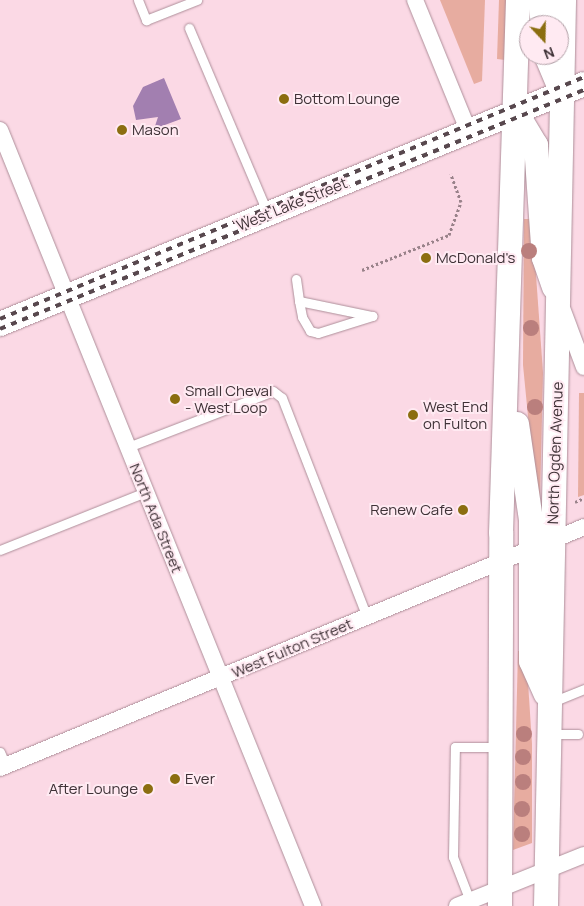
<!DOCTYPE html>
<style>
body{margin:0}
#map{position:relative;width:584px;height:906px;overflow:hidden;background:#fbd9e5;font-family:Manrope,sans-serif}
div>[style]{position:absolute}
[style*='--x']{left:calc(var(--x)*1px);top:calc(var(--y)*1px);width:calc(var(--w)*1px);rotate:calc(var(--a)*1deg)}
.green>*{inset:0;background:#e7aca0}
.water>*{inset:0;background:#a27fb0}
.path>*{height:3px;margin-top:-1.5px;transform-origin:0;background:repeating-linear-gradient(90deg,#99828a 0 2.5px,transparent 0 5px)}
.roads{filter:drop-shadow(0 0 1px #ae8f9a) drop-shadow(0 0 1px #ae8f9a)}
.service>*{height:9px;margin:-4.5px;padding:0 4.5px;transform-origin:4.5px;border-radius:4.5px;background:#fff}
.minor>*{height:16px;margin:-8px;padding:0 8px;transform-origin:8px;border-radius:8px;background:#fff}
.secondary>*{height:24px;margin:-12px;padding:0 12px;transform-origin:12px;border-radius:12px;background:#fff}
.rail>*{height:4px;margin-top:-2px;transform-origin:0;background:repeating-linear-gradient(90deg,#58484e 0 6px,transparent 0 12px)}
.trees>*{width:16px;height:16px;margin:-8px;border-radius:50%;background:#ba7f7d}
.dots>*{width:14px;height:14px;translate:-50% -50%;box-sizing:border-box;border:2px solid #ffeaf2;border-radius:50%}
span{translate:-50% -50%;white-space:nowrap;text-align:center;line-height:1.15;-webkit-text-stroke:4px #ffeaf2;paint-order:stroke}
.poi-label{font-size:15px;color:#3f3237}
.left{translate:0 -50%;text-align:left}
.right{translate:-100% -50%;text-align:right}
.street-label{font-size:15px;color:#3f3237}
.north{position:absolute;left:519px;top:15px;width:50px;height:50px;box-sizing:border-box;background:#ffeaf2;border:1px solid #b2a0a7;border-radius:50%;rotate:159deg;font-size:14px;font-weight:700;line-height:20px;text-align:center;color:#3f3237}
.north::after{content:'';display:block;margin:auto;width:18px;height:22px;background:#8b6e10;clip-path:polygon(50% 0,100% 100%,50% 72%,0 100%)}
</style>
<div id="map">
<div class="green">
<div style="clip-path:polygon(440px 0,485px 0,482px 81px,474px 84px)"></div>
<div style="clip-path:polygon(499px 0,506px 0,505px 60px,497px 59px)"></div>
<div style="clip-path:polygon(524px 219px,532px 219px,543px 373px,540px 498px,536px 498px,523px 365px)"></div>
<div style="clip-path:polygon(579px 393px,584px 393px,584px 495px,578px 497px)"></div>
<div style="clip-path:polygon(518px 651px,526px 651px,532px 744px,532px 843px,513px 850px)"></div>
</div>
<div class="water">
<div style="clip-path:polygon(164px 78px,181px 119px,154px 129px,158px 117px,136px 120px,133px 106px,143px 87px)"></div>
</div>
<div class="path">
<div style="--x:362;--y:270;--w:94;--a:-21.9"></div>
<div style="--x:449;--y:235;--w:35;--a:-70"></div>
<div style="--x:461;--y:202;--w:30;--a:-110"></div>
<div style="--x:575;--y:502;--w:10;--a:-24"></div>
</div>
<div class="roads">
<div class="service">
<div style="--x:138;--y:0;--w:22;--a:68"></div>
<div style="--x:146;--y:20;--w:55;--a:-21.4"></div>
<div style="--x:189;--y:28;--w:202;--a:67"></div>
<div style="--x:296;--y:279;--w:22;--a:82"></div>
<div style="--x:299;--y:301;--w:75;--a:11.6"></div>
<div style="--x:299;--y:301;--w:16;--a:79"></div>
<div style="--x:302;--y:317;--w:16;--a:60"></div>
<div style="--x:310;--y:331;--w:8;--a:14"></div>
<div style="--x:318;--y:333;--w:57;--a:-17.5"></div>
<div style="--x:128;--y:447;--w:155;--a:-21.1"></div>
<div style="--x:273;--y:391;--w:11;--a:38"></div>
<div style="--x:282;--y:398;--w:235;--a:68.8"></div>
<div style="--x:0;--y:550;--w:157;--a:-21.7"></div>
<div style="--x:552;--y:702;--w:35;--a:-22"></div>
<div style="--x:549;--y:734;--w:29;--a:0"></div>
<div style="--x:0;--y:752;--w:15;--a:67"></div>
<div style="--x:470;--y:901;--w:47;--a:-111.1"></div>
<div style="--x:453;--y:857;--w:110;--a:-89"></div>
<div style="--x:455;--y:747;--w:46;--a:0"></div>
</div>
<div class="minor">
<div style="--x:415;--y:0;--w:143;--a:67.8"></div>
<div style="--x:0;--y:130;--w:837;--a:68.03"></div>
<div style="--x:562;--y:308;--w:63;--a:69.6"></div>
<div style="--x:0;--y:768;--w:632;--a:-22.42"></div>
<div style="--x:457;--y:906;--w:137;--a:-21.9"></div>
</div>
<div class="secondary">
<div style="--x:540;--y:0;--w:25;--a:83"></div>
<div style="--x:546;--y:55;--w:41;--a:67.2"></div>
<div style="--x:516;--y:112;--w:39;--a:59"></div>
<div style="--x:536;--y:145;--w:113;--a:86"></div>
<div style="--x:544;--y:258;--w:31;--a:71"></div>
<div style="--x:0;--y:324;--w:631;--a:-22.34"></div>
<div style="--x:517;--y:424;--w:97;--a:81.7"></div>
<div style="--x:531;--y:520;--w:141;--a:90"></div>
<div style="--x:531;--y:661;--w:36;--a:66"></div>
<div style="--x:500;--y:906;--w:373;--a:-89.8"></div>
<div style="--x:501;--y:533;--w:533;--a:-88.17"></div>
<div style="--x:546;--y:906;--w:906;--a:-88.86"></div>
</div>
</div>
<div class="rail">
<div style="--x:0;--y:319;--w:632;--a:-22.51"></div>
<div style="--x:0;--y:329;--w:631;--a:-22.26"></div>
</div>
<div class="trees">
<div style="left:529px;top:251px"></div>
<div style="left:531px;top:328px"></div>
<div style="left:535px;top:407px"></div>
<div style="left:524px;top:734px"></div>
<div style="left:523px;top:757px"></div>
<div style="left:523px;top:782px"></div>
<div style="left:522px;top:809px"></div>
<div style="left:522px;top:834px"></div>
</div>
<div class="dots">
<div style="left:284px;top:99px;background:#8b6e10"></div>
<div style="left:122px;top:130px;background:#8b6e10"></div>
<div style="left:426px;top:258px;background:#8b6e10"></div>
<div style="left:175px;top:399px;background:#8b6e10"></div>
<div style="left:413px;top:415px;background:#8b6e10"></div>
<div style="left:463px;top:510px;background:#8b6e10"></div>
<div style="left:175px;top:779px;background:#8b6e10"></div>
<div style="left:148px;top:789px;background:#8b6e10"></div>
</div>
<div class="poi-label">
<span class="left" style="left:294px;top:99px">Bottom Lounge</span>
<span class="left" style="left:132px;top:130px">Mason</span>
<span class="left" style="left:436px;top:258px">McDonald's</span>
<span class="left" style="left:185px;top:399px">Small Cheval<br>- West Loop</span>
<span class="left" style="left:423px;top:415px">West End<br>on Fulton</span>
<span class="right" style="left:453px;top:510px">Renew Cafe</span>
<span class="left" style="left:185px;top:779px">Ever</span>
<span class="right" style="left:138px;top:789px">After Lounge</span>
</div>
<div class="street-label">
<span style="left:292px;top:204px;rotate:-22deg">West Lake Street</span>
<span style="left:555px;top:453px;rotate:-88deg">North Ogden Avenue</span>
<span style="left:156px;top:518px;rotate:68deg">North Ada Street</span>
<span style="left:292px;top:648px;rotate:-23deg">West Fulton Street</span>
</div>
<div class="north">N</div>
</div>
